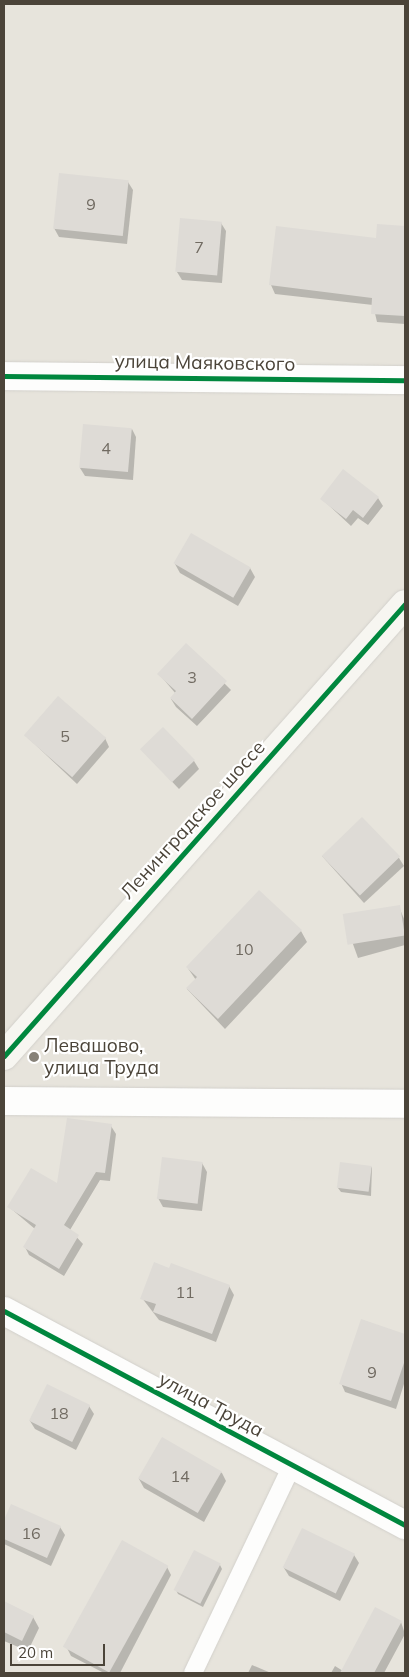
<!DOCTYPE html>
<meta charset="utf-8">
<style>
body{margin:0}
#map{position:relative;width:409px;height:1677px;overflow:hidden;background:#f4f2ee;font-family:Mulish,sans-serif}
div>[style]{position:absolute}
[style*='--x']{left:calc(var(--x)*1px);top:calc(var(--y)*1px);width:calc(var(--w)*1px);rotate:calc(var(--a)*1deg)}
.residential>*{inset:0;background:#e7e4dc;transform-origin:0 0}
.shadow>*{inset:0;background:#0003}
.building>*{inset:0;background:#dedbd6;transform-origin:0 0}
.roads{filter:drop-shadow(0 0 1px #d2d0cb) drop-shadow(0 0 1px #d2d0cb)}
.lane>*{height:18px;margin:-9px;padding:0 9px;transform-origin:9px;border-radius:9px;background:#fdfdfc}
.street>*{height:28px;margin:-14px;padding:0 14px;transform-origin:14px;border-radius:14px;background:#fdfdfc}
.secondary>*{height:28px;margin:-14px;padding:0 14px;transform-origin:14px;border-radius:14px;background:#f7f6f1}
.cycleway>*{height:5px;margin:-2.5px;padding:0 2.5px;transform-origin:2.5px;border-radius:2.5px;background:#00873e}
.dots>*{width:14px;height:14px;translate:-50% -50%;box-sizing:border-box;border:2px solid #fff;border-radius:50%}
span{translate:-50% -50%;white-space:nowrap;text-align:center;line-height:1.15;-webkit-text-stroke:4.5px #fff;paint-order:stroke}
.number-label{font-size:16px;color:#706a61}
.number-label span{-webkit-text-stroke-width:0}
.street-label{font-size:19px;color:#4b4439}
.poi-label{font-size:19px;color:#4b4439}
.left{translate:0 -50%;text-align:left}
.frame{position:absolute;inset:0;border:5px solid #4b4439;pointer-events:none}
.scale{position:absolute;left:10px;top:1644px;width:95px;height:22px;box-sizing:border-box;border:2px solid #4b4439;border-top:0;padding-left:6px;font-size:15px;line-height:18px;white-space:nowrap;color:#4b4439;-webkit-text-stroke:4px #fff;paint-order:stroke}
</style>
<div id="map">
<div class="residential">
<div style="left:4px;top:4px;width:401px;height:1669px"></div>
</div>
<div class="shadow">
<div style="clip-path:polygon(74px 4px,108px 4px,108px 5px)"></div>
<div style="clip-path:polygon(128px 182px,133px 190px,127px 244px,59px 237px,54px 228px)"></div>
<div style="clip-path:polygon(221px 223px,226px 231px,222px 283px,182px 280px,177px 272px)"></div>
<div style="clip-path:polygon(378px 225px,405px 227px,405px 324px,377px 322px,373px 305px,275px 294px,271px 285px,277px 227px,377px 240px)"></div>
<div style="clip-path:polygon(132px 429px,136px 437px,133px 480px,85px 476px,80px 468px)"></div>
<div style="clip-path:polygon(378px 498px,383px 506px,368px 525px,358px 518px,351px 526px,322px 499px)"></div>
<div style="clip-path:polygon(175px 564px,250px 568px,255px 577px,238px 606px,180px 573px)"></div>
<div style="clip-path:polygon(186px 645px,231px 690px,197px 726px,176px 707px,171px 699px,176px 694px,159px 674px)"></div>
<div style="clip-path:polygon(25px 735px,105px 738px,109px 747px,77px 784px)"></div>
<div style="clip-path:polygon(142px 750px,194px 761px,199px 769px,179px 789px)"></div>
<div style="clip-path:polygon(322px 856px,399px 858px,404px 866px,364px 903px)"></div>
<div style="clip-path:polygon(399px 907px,405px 921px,405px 945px,358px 958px,345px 922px)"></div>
<div style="clip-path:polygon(301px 931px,307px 942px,225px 1029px,187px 989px,196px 980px,187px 967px)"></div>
<div style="clip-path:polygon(111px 1126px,116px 1134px,110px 1181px,100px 1180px,70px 1230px,83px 1244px,64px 1276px,29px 1255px,25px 1247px,35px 1229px,9px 1207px,58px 1185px)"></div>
<div style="clip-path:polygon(202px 1163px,207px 1172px,202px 1211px,163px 1207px,158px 1198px)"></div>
<div style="clip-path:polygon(372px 1167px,371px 1196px,341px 1192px,338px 1188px)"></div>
<div style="clip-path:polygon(229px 1286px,234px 1295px,216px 1342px,159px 1320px,142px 1298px)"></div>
<div style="clip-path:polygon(362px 1320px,405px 1335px,405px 1381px,396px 1409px,345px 1392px,341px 1383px)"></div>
<div style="clip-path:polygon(89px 1406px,94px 1414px,76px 1450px,35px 1429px,30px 1421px)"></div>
<div style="clip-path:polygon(162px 1439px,222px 1473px,226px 1481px,204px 1522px,144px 1488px,139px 1479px)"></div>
<div style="clip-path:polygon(11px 1506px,60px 1527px,65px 1535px,51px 1566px,4px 1544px,4px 1523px)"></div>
<div style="clip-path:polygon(354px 1555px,359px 1563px,340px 1601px,289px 1576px,284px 1568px)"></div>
<div style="clip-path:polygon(220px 1565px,222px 1569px,203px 1607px,178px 1594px,176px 1590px)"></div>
<div style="clip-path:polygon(167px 1567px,171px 1575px,120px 1673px,104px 1673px,71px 1656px,67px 1648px)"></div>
<div style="clip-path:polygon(4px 1603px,33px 1617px,39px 1628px,28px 1651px,4px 1641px)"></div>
<div style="clip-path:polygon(401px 1622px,405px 1634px,384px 1673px,331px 1673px,335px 1666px,343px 1671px)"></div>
<div style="clip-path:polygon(252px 1665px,271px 1673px,248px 1673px)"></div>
</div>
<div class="building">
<div style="left:59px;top:173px;width:70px;height:56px;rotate:6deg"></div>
<div style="left:180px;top:218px;width:42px;height:54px;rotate:5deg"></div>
<div style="clip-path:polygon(377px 224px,405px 226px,405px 316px,371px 314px,372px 298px,269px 285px,276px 226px,376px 238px)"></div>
<div style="left:83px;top:424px;width:49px;height:44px;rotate:5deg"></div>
<div style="clip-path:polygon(343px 469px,379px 497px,363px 518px,353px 510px,346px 519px,320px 499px)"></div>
<div style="left:191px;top:533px;width:69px;height:35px;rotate:30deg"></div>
<div style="clip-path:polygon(186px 643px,227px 681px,192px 719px,170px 698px,176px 691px,157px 674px)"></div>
<div style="left:58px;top:696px;width:64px;height:52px;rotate:41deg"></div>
<div style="left:163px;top:727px;width:46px;height:32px;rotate:46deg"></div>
<div style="left:362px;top:817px;width:55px;height:56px;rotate:46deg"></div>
<div style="clip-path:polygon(259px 890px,302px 930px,218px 1019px,186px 988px,197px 977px,186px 967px)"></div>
<div style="left:400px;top:905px;width:31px;height:58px;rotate:81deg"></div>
<div style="clip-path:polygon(67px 1118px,112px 1124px,105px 1173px,96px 1172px,64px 1225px,79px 1235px,59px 1269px,23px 1247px,36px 1225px,7px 1207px,31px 1168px,57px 1183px)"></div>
<div style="left:162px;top:1157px;width:41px;height:42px;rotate:7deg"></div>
<div style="left:340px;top:1162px;width:32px;height:26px;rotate:7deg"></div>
<div style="clip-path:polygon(154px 1262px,169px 1268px,171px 1263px,230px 1285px,212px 1334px,153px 1312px,156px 1304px,140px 1299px)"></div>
<div style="clip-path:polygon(361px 1319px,405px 1334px,405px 1360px,391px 1401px,339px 1384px)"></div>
<div style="left:47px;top:1384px;width:48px;height:41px;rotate:26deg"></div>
<div style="left:162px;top:1437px;width:69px;height:48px;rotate:30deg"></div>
<div style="clip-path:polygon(11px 1504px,61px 1526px,47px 1558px,4px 1539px,4px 1520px)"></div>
<div style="left:302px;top:1528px;width:59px;height:44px;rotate:26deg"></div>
<div style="left:122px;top:1540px;width:53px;height:122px;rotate:29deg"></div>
<div style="left:194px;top:1550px;width:30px;height:45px;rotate:27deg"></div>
<div style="clip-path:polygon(4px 1601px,34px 1616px,22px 1641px,4px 1632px)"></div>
<div style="clip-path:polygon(375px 1607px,402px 1621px,374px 1673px,340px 1673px)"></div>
</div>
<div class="roads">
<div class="lane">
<div style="--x:193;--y:1673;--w:230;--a:-64.5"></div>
</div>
<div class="street">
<div style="--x:4;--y:376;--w:401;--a:0.6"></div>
<div style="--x:4;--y:1101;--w:401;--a:0.4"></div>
<div style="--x:4;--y:1311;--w:455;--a:28.1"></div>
</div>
<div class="secondary">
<div style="--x:4;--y:1056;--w:604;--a:-48.42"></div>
</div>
</div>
<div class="cycleway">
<div style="--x:4;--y:376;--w:401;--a:0.6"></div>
<div style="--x:4;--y:1056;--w:604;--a:-48.42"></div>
<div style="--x:4;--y:1311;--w:455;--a:28.1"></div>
</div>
<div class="dots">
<div style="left:34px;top:1057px;background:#868178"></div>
</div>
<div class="number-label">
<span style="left:91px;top:204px">9</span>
<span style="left:199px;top:247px">7</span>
<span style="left:106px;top:448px">4</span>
<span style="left:192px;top:677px">3</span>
<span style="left:65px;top:736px">5</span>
<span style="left:244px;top:949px">10</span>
<span style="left:185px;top:1292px">11</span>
<span style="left:372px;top:1372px">9</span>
<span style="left:59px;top:1413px">18</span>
<span style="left:180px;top:1476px">14</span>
<span style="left:31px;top:1533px">16</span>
</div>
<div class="street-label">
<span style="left:205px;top:363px;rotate:1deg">улица Маяковского</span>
<span style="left:193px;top:820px;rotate:-48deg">Ленинградское шоссе</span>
<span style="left:211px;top:1405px;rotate:28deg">улица Труда</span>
</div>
<div class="poi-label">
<span class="left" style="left:44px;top:1057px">Левашово,<br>улица Труда</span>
</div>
<div class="frame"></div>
<div class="scale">20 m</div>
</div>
